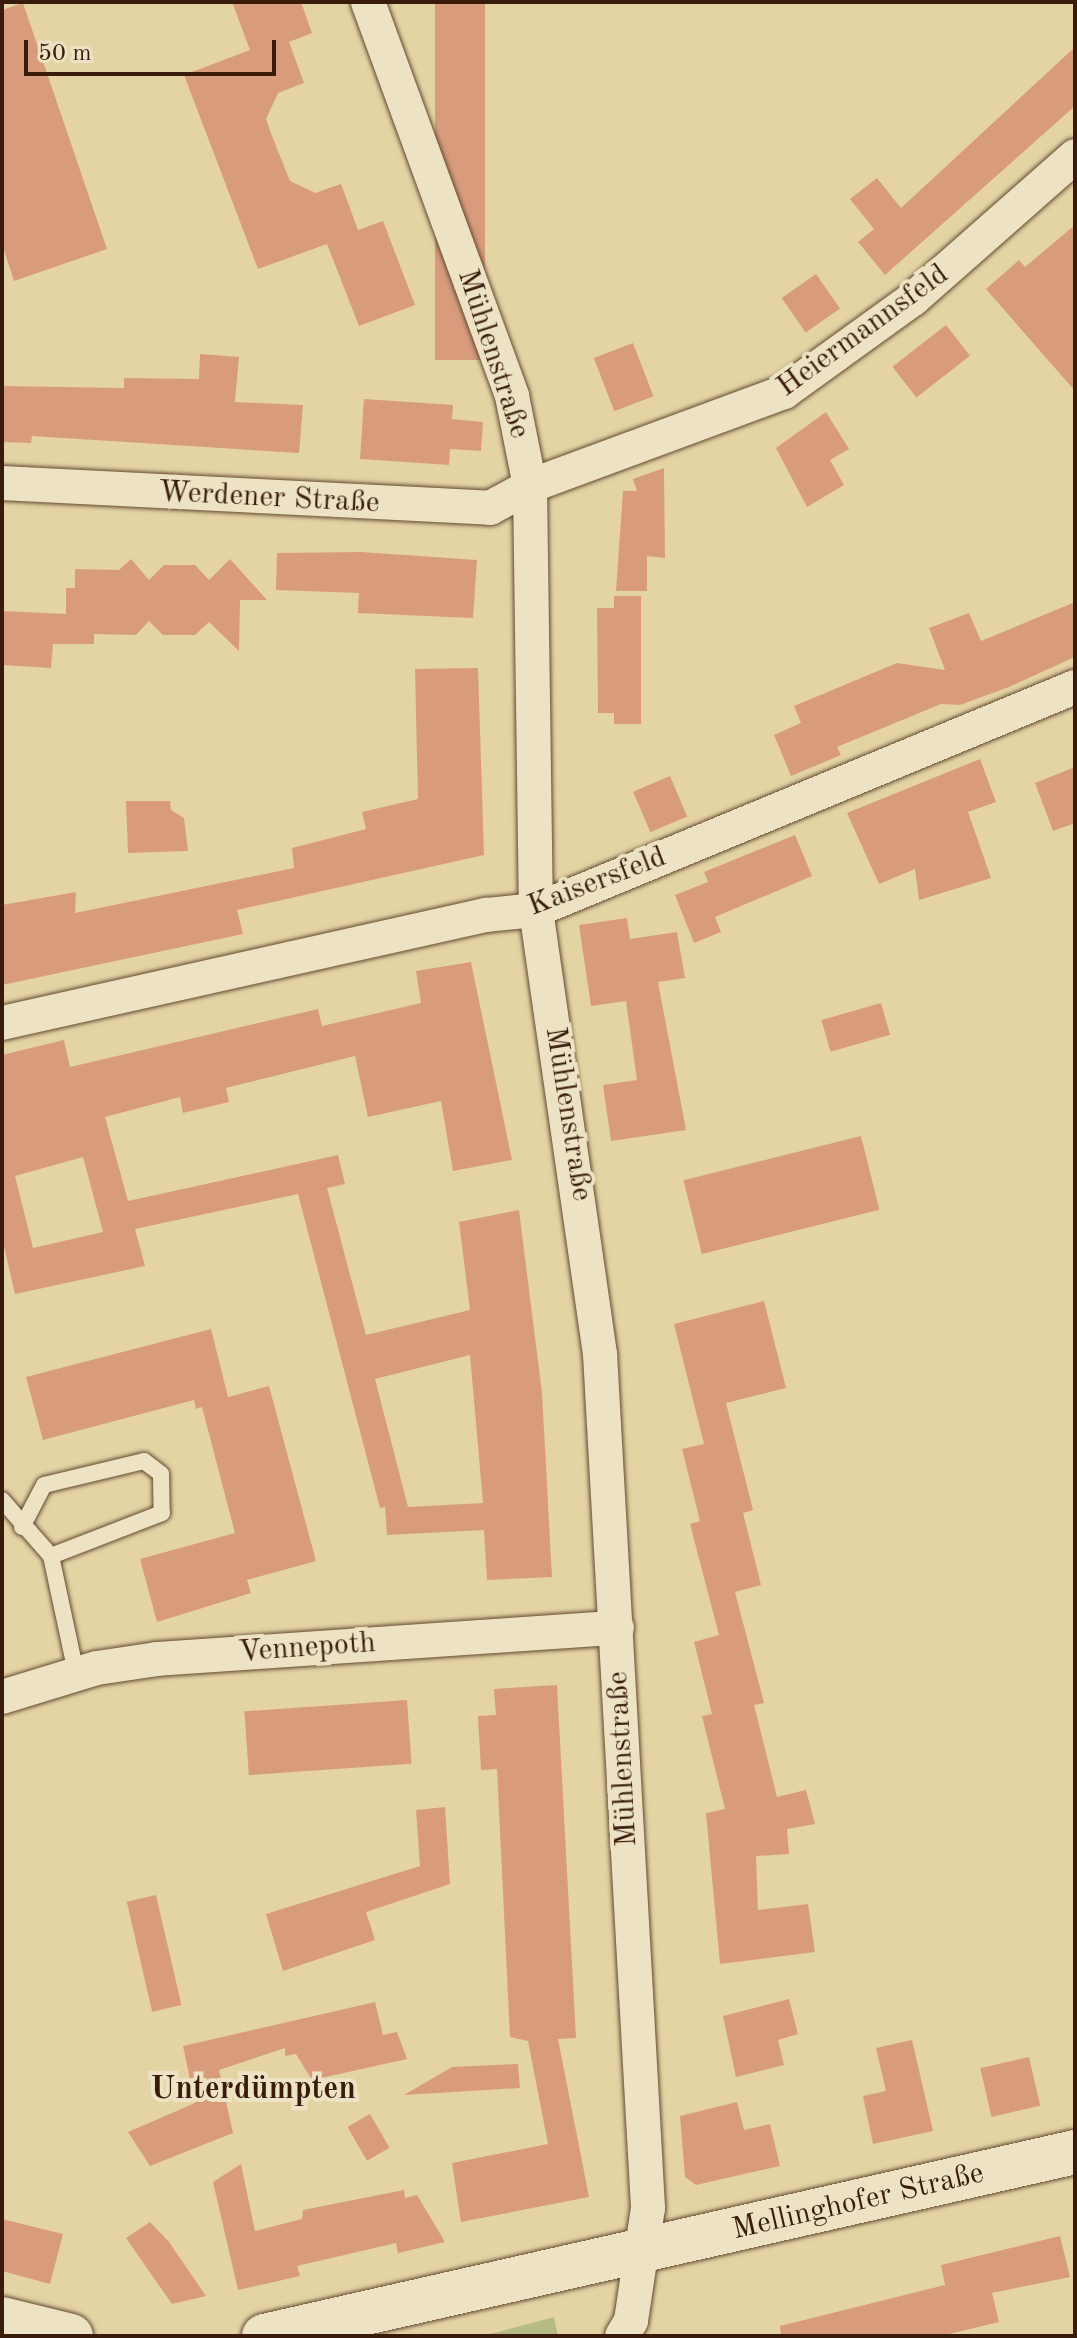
<!DOCTYPE html>
<meta charset="utf-8">
<style>
body{margin:0}
#map{position:relative;width:1077px;height:2338px;overflow:hidden;background:#e4d4a4;font-family:"Old Standard TT",serif}
div>[style]{position:absolute}
[style*='--x']{left:calc(var(--x)*1px);top:calc(var(--y)*1px);width:calc(var(--w)*1px);rotate:calc(var(--a)*1deg)}
.green>*{inset:0;background:#b7bc84}
.building>*{inset:0;background:#d89c7d;transform-origin:0 0}
.roads{filter:drop-shadow(0 0 2px #644932) drop-shadow(0 0 2px #644932)}
.lane>*{height:16px;margin:-8px;padding:0 8px;transform-origin:8px;border-radius:8px;background:#ede3c4}
.street>*{height:34px;margin:-17px;padding:0 17px;transform-origin:17px;border-radius:17px;background:#ede3c4}
.secondary>*{height:44px;margin:-22px;padding:0 22px;transform-origin:22px;border-radius:22px;background:#ede3c4}
span{translate:-50% -50%;white-space:nowrap;text-align:center;line-height:1.15;-webkit-text-stroke:8px #ede3c4;paint-order:stroke}
.street-label{font-size:30px;color:#391b0c}
.neighbourhood-label{font-size:32px;color:#391b0c;font-weight:700}
.frame{position:absolute;inset:0;border:4px solid #391b0c;pointer-events:none}
.scale{position:absolute;left:24px;top:40px;width:252px;height:36px;box-sizing:border-box;border:4px solid #391b0c;border-top:0;padding-left:10px;font-size:24px;line-height:28px;white-space:nowrap;color:#391b0c;-webkit-text-stroke:6px #ede3c4;paint-order:stroke}
</style>
<div id="map">
<div class="green">
<div style="clip-path:polygon(554px 2317px,558px 2336px,483px 2336px)"></div>
</div>
<div class="building">
<div style="clip-path:polygon(232px 2px,301px 2px,312px 33px,289px 42px,304px 83px,278px 93px,266px 119px,272px 136px,290px 181px,315px 193px,341px 184px,358px 230px,383px 221px,415px 305px,359px 326px,327px 244px,258px 269px,184px 75px,250px 50px)"></div>
<div style="left:435px;top:2px;width:50px;height:358px"></div>
<div style="clip-path:polygon(23px 3px,107px 249px,14px 281px,2px 244px,2px 10px)"></div>
<div style="clip-path:polygon(1075px 47px,1075px 106px,885px 275px,858px 242px,874px 229px,850px 199px,877px 178px,901px 208px)"></div>
<div style="clip-path:polygon(1075px 225px,1075px 391px,986px 289px,1019px 260px,1025px 267px)"></div>
<div style="left:816px;top:274px;width:42px;height:42px;rotate:55deg"></div>
<div style="left:946px;top:325px;width:39px;height:68px;rotate:52deg"></div>
<div style="left:633px;top:343px;width:57px;height:42px;rotate:69deg"></div>
<div style="clip-path:polygon(200px 354px,239px 357px,235px 402px,303px 405px,299px 453px,32px 436px,31px 443px,2px 442px,2px 386px,124px 388px,124px 378px,199px 379px)"></div>
<div style="clip-path:polygon(364px 399px,453px 405px,452px 419px,483px 422px,481px 451px,450px 449px,449px 465px,360px 459px)"></div>
<div style="clip-path:polygon(826px 412px,849px 449px,830px 460px,844px 485px,807px 507px,776px 448px)"></div>
<div style="clip-path:polygon(664px 468px,665px 558px,647px 556px,647px 591px,616px 591px,623px 491px,637px 491px,633px 479px)"></div>
<div style="clip-path:polygon(361px 552px,477px 560px,473px 618px,358px 613px,359px 593px,276px 590px,277px 553px)"></div>
<div style="clip-path:polygon(131px 559px,149px 580px,164px 565px,195px 565px,209px 580px,230px 559px,267px 600px,240px 600px,239px 651px,209px 622px,195px 635px,163px 635px,149px 621px,136px 635px,94px 634px,94px 644px,53px 644px,51px 668px,2px 665px,2px 611px,66px 614px,66px 588px,75px 588px,75px 569px,119px 570px)"></div>
<div style="clip-path:polygon(614px 596px,641px 596px,641px 724px,614px 724px,614px 713px,598px 713px,597px 608px,614px 608px)"></div>
<div style="clip-path:polygon(1075px 602px,1075px 657px,1009px 687px,960px 705px,941px 704px,837px 747px,841px 755px,791px 776px,774px 735px,801px 723px,794px 706px,897px 663px,945px 670px,929px 628px,969px 613px,981px 641px)"></div>
<div style="clip-path:polygon(478px 668px,484px 855px,237px 910px,243px 934px,2px 985px,2px 905px,76px 892px,75px 913px,294px 868px,292px 848px,366px 829px,362px 812px,418px 799px,415px 669px)"></div>
<div style="clip-path:polygon(980px 759px,996px 802px,968px 812px,991px 878px,919px 900px,915px 869px,879px 884px,847px 813px)"></div>
<div style="clip-path:polygon(1075px 767px,1075px 823px,1053px 831px,1035px 783px)"></div>
<div style="left:670px;top:776px;width:44px;height:40px;rotate:67deg"></div>
<div style="clip-path:polygon(126px 801px,170px 801px,171px 810px,184px 818px,188px 851px,128px 853px)"></div>
<div style="clip-path:polygon(795px 835px,812px 876px,715px 917px,721px 932px,694px 943px,675px 895px,708px 882px,704px 872px)"></div>
<div style="clip-path:polygon(627px 918px,630px 939px,677px 932px,685px 978px,658px 982px,686px 1130px,611px 1141px,603px 1085px,637px 1080px,626px 1001px,591px 1006px,579px 925px)"></div>
<div style="clip-path:polygon(evenodd,471px 962px,512px 1160px,453px 1171px,441px 1101px,368px 1117px,355px 1056px,226px 1088px,229px 1102px,183px 1113px,180px 1097px,105px 1117px,128px 1201px,338px 1155px,345px 1184px,327px 1188px,366px 1335px,470px 1310px,459px 1222px,519px 1210px,542px 1393px,552px 1577px,487px 1580px,484px 1530px,387px 1535px,385px 1507px,380px 1508px,298px 1194px,135px 1229px,145px 1266px,15px 1294px,2px 1238px,2px 1055px,64px 1040px,70px 1067px,318px 1009px,322px 1026px,421px 1003px,416px 971px,471px 962px,83px 1157px,103px 1232px,33px 1248px,15px 1176px,83px 1157px,471px 962px,470px 1355px,483px 1503px,408px 1507px,375px 1379px,470px 1355px)"></div>
<div style="left:881px;top:1003px;width:33px;height:62px;rotate:74deg"></div>
<div style="left:861px;top:1136px;width:76px;height:183px;rotate:76deg"></div>
<div style="clip-path:polygon(764px 1301px,786px 1388px,726px 1403px,753px 1510px,743px 1513px,761px 1585px,735px 1592px,764px 1703px,754px 1705px,777px 1797px,806px 1790px,815px 1824px,787px 1829px,789px 1854px,756px 1856px,758px 1910px,808px 1904px,815px 1952px,720px 1964px,706px 1813px,725px 1809px,702px 1716px,712px 1714px,694px 1642px,719px 1635px,690px 1524px,700px 1521px,682px 1449px,704px 1444px,674px 1324px)"></div>
<div style="clip-path:polygon(211px 1329px,228px 1397px,269px 1386px,316px 1561px,247px 1580px,251px 1593px,157px 1622px,140px 1559px,235px 1533px,202px 1407px,196px 1409px,194px 1400px,43px 1440px,26px 1377px)"></div>
<div style="clip-path:polygon(557px 1685px,576px 2038px,558px 2039px,589px 2197px,461px 2222px,452px 2163px,548px 2144px,528px 2041px,510px 2037px,497px 1769px,481px 1770px,478px 1716px,496px 1715px,494px 1689px)"></div>
<div style="left:407px;top:1700px;width:64px;height:163px;rotate:86deg"></div>
<div style="clip-path:polygon(445px 1807px,450px 1884px,366px 1912px,375px 1940px,283px 1971px,266px 1914px,420px 1866px,416px 1810px)"></div>
<div style="left:156px;top:1895px;width:113px;height:30px;rotate:77deg"></div>
<div style="clip-path:polygon(789px 1999px,798px 2034px,778px 2040px,784px 2065px,736px 2077px,723px 2016px)"></div>
<div style="clip-path:polygon(375px 2002px,383px 2035px,397px 2032px,407px 2059px,312px 2080px,296px 2054px,285px 2056px,285px 2048px,219px 2070px,233px 2133px,150px 2166px,128px 2132px,195px 2103px,183px 2046px)"></div>
<div style="clip-path:polygon(912px 2040px,933px 2131px,873px 2144px,863px 2096px,886px 2091px,876px 2048px)"></div>
<div style="left:1029px;top:2057px;width:50px;height:50px;rotate:77deg"></div>
<div style="clip-path:polygon(518px 2064px,520px 2088px,404px 2095px,452px 2067px)"></div>
<div style="clip-path:polygon(737px 2102px,744px 2130px,770px 2124px,780px 2166px,696px 2185px,685px 2177px,680px 2116px)"></div>
<div style="left:370px;top:2114px;width:39px;height:26px;rotate:60deg"></div>
<div style="clip-path:polygon(241px 2164px,255px 2231px,302px 2219px,303px 2210px,404px 2190px,405px 2198px,417px 2195px,445px 2242px,398px 2253px,396px 2243px,297px 2266px,300px 2276px,238px 2290px,213px 2182px)"></div>
<div style="clip-path:polygon(2px 2219px,63px 2234px,50px 2284px,2px 2271px)"></div>
<div style="clip-path:polygon(150px 2222px,169px 2242px,206px 2296px,172px 2304px,126px 2238px)"></div>
<div style="clip-path:polygon(1060px 2236px,1070px 2277px,992px 2293px,999px 2322px,941px 2336px,781px 2336px,780px 2326px,945px 2285px,941px 2265px)"></div>
</div>
<div class="roads">
<div class="lane">
<div style="--x:2;--y:1500;--w:74;--a:48.8"></div>
<div style="--x:51;--y:1556;--w:120;--a:77.9"></div>
<div style="--x:22;--y:1527;--w:47;--a:-62.4"></div>
<div style="--x:44;--y:1485;--w:103;--a:-13.5"></div>
<div style="--x:144;--y:1461;--w:21;--a:37"></div>
<div style="--x:161;--y:1474;--w:39;--a:89"></div>
<div style="--x:162;--y:1513;--w:119;--a:158.8"></div>
</div>
<div class="street">
<div style="--x:368;--y:2;--w:419;--a:69.9"></div>
<div style="--x:512;--y:396;--w:92;--a:78.7"></div>
<div style="--x:530;--y:486;--w:424;--a:89.2"></div>
<div style="--x:536;--y:910;--w:449;--a:81.8"></div>
<div style="--x:600;--y:1354;--w:855;--a:86.78"></div>
<div style="--x:648;--y:2208;--w:114;--a:98.6"></div>
<div style="--x:631;--y:2321;--w:17;--a:121"></div>
<div style="--x:2;--y:483;--w:489;--a:2.9"></div>
<div style="--x:490;--y:508;--w:46;--a:-28.8"></div>
<div style="--x:530;--y:486;--w:271;--a:-20.3"></div>
<div style="--x:784;--y:392;--w:159;--a:-35.8"></div>
<div style="--x:913;--y:299;--w:216;--a:-41.4"></div>
<div style="--x:2;--y:1023;--w:496;--a:-12.6"></div>
<div style="--x:486;--y:915;--w:50;--a:-5.7"></div>
<div style="--x:536;--y:910;--w:583;--a:-22.48"></div>
<div style="--x:2;--y:1697;--w:99;--a:-17"></div>
<div style="--x:97;--y:1668;--w:61;--a:-8.5"></div>
<div style="--x:157;--y:1659;--w:461;--a:-3.9"></div>
</div>
<div class="secondary">
<div style="--x:2;--y:2319;--w:71;--a:13.8"></div>
<div style="--x:264;--y:2336;--w:832;--a:-12.78"></div>
</div>
</div>
<div class="street-label">
<span style="left:863px;top:331px;rotate:-36deg">Heiermannsfeld</span>
<span style="left:493px;top:354px;rotate:72deg">Mühlenstraße</span>
<span style="left:269px;top:498px;rotate:3deg">Werdener Straße</span>
<span style="left:597px;top:882px;rotate:-21deg">Kaisersfeld</span>
<span style="left:568px;top:1114px;rotate:81deg">Mühlenstraße</span>
<span style="left:307px;top:1648px;rotate:-4deg">Vennepoth</span>
<span style="left:623px;top:1759px;rotate:-93deg">Mühlenstraße</span>
<span style="left:858px;top:2202px;rotate:-13deg">Mellinghofer Straße</span>
</div>
<div class="neighbourhood-label">
<span style="left:253px;top:2090px">Unterdümpten</span>
</div>
<div class="frame"></div>
<div class="scale">50 m</div>
</div>
